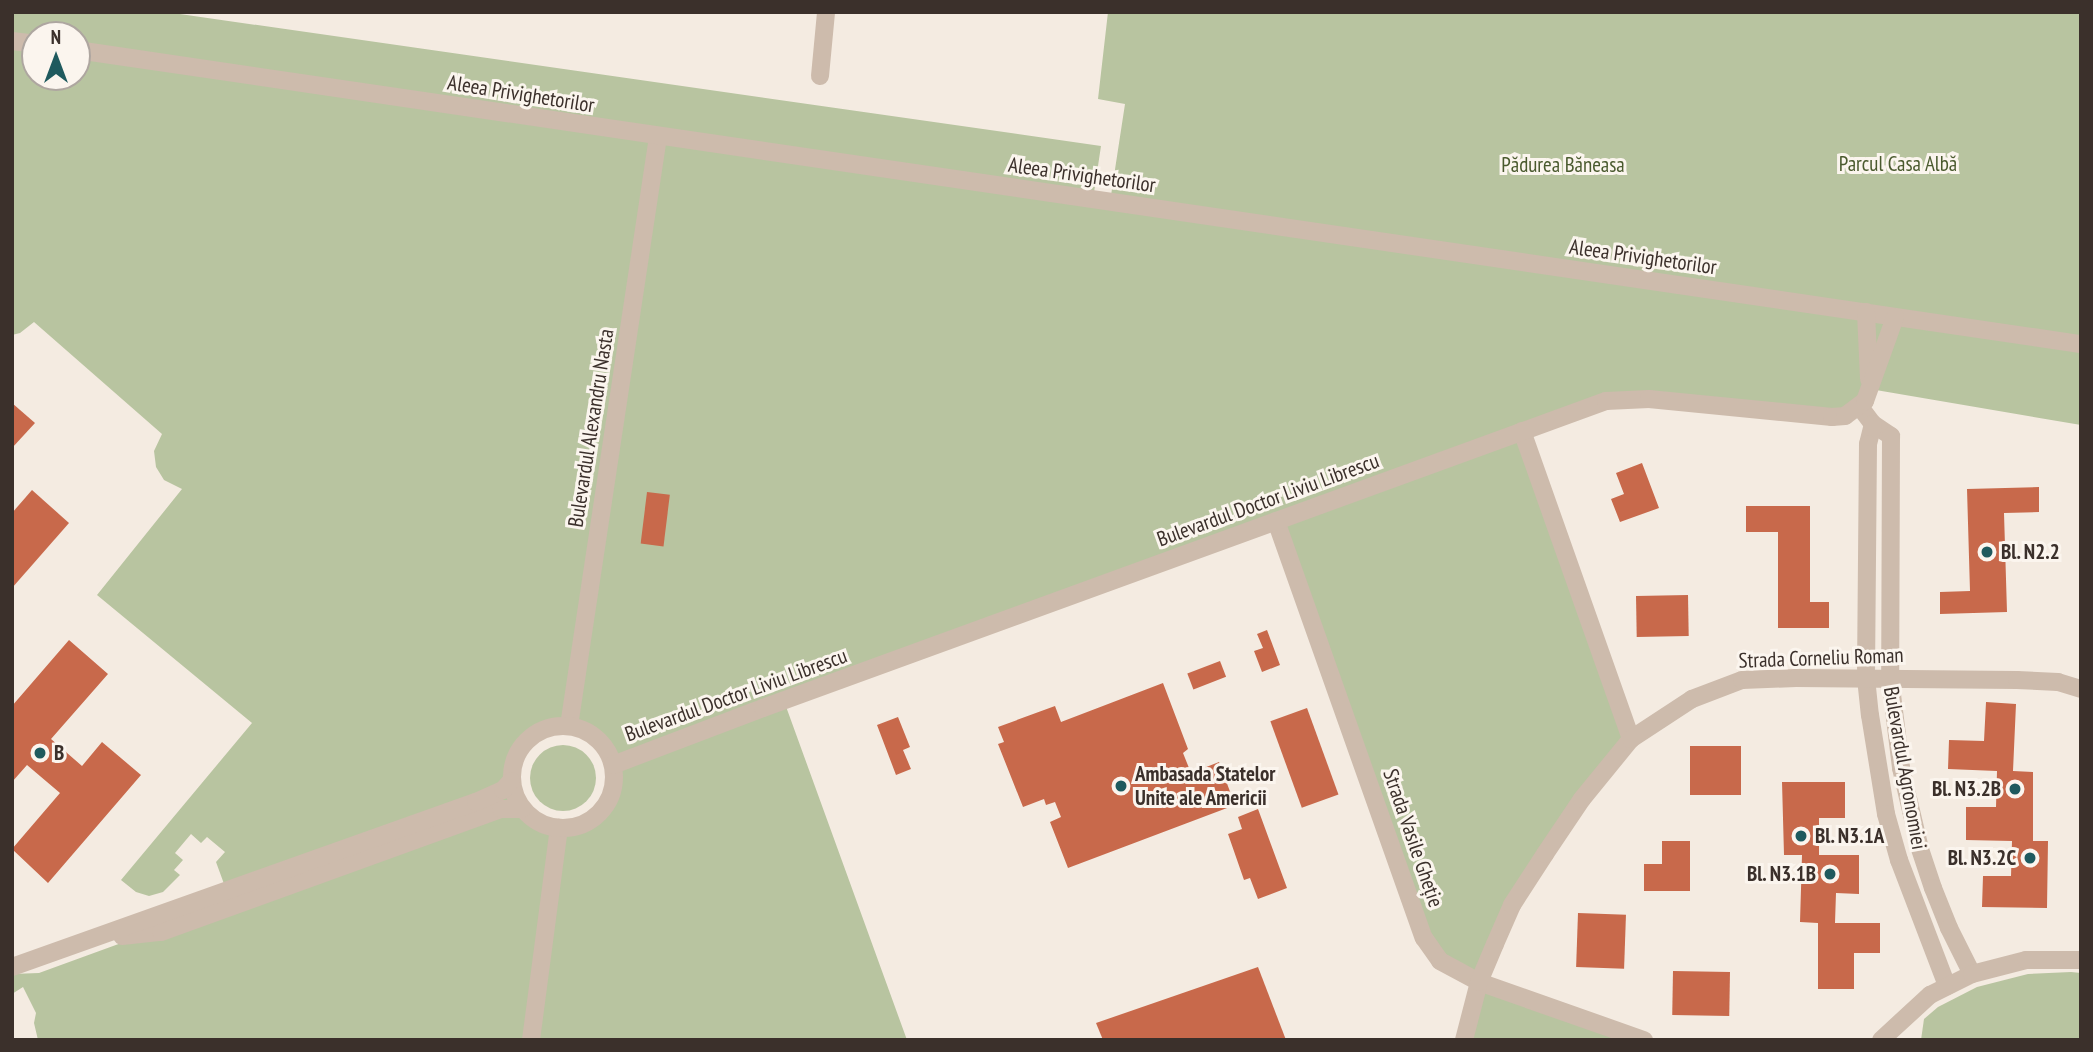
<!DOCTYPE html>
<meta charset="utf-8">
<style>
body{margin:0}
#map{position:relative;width:2093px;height:1052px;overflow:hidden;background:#f4ebe1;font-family:"PT Sans Narrow",sans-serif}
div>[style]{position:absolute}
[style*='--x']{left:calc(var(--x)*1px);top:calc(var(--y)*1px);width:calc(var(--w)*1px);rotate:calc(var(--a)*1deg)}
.green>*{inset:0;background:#b8c4a0}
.round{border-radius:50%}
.building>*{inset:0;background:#c8694b;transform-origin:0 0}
.minor>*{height:18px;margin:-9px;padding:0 9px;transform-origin:9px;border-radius:9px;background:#cdbbac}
.tertiary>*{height:18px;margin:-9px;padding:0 9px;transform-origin:9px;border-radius:9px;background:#cdbbac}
.tertiary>.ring{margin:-9px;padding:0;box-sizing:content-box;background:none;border:18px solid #cdbbac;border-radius:50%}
.dots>*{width:19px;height:19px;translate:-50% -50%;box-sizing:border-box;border:4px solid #fbf5ee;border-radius:50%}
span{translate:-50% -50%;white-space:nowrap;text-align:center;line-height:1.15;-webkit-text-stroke:6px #fbf5ee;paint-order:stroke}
.street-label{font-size:21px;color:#3b302b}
.park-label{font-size:21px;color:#4a5a2e}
.poi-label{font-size:21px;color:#3b302b;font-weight:700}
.left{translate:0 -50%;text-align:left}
.right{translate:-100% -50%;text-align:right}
.frame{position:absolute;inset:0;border:14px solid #3b302b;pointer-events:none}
.north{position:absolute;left:21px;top:21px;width:70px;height:70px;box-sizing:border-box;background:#fbf5ee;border:2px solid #aea6a0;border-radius:50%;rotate:0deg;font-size:19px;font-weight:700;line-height:28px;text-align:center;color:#3b302b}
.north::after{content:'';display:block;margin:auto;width:24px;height:32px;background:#1f5a5e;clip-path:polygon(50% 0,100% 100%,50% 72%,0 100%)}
</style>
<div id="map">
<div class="green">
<div style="clip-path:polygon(evenodd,12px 12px,166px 12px,1101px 146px,1093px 199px,1110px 202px,1125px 104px,1098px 99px,1108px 12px,2081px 12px,2081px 425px,1870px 389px,1854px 412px,1649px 399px,1523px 431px,1631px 739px,1545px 854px,1480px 982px,1644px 1040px,1464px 1040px,1479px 982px,1440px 961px,1276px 521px,784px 701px,907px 1040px,38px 1040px,34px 1023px,36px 1013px,23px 987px,12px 994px,12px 974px,39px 973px,231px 903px,216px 862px,225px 852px,207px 837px,201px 843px,191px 834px,175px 853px,183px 860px,174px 870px,180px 875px,163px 892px,149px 896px,136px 892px,121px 880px,252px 723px,97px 595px,182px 489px,164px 480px,156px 467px,154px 451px,162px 434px,34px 322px,20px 333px,12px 335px,12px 47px,35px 51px,35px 77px,77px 77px,77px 35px,35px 35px,35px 44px,12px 41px,12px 12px,569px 726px,589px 733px,602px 744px,613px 765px,614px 781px,608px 802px,592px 820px,578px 826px,559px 828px,542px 824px,522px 809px,513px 790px,511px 772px,518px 752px,533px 735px,551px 727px,569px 726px)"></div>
<div class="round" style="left:530px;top:745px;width:66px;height:66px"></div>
<div style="clip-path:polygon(2071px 972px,2081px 973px,2081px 1040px,1921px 1040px,1924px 1019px,1938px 1007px,1977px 987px,2028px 974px)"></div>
</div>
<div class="building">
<div style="clip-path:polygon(12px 403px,35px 423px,12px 448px)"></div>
<div style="clip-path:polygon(1642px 463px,1659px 508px,1620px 522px,1611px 499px,1624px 494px,1616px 473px)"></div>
<div style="clip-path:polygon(2039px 487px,2039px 512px,2004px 513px,2007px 612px,1940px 614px,1940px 592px,1970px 591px,1967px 489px)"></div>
<div style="clip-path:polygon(32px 490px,69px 523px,12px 588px,12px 513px)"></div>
<div style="left:647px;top:492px;width:23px;height:52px;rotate:7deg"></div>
<div style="clip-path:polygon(1746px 506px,1810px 506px,1810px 602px,1829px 602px,1829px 628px,1778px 628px,1778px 532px,1746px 532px)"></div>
<div style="left:1688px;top:595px;width:41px;height:52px;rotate:89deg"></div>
<div style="clip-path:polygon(1267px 630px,1280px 665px,1262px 672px,1254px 651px,1263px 648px,1257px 634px)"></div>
<div style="clip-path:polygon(69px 640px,108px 674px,51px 739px,82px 766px,102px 742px,141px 775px,48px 883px,12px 849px,60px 793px,27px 765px,12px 782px,12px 706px)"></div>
<div style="left:1220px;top:661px;width:17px;height:35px;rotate:69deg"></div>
<div style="clip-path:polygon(1163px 683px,1188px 749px,1183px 753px,1191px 773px,1219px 762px,1235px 805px,1068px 868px,1050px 822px,1061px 817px,1055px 802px,1046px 805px,1044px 799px,1023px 807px,998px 744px,1004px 742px,998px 727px,1055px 706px,1061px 722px)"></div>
<div style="clip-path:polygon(1986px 702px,2016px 704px,2013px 771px,2033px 772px,2033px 841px,2048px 841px,2047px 908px,1982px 907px,1983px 876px,2011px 876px,2012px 841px,1966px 840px,1966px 807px,1996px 807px,1997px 771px,1948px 769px,1949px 740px,1984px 741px)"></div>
<div style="left:1307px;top:708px;width:92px;height:39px;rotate:70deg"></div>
<div style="clip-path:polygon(898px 717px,910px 747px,903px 750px,911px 769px,896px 775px,877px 725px)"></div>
<div style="left:1690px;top:746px;width:51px;height:49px"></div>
<div style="clip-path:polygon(1782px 782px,1845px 782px,1845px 818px,1819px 818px,1819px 855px,1859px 855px,1859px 894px,1836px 893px,1835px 923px,1880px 923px,1880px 953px,1854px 953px,1854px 989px,1818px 989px,1818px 923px,1800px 922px,1802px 855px,1784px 855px)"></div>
<div style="clip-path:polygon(1258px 809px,1287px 888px,1258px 899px,1250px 878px,1244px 880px,1228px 834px,1242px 829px,1238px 817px)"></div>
<div style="clip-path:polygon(1662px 841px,1690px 841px,1690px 891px,1644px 891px,1644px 864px,1662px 864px)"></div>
<div style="left:1578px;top:913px;width:48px;height:54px;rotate:2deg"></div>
<div style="clip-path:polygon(1258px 967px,1286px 1040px,1103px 1040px,1096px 1023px)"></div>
<div style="left:1673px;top:971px;width:57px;height:44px;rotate:1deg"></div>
</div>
<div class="minor">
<div style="--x:820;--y:76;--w:64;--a:-84.6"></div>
<div style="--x:1860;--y:407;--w:21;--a:53"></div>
<div style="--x:1873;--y:424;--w:22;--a:34"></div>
<div style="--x:1891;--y:436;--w:242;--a:90.2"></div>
<div style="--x:1890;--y:678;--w:91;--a:83"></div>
<div style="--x:1901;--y:768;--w:83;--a:76.8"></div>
<div style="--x:1920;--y:849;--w:41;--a:71.6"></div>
<div style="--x:1933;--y:888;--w:43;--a:68.2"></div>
<div style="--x:1949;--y:928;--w:51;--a:63.4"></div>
<div style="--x:1873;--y:424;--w:21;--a:104"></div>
<div style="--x:1868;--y:444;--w:234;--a:90.5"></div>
<div style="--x:1866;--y:678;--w:37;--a:84"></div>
<div style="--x:1870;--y:715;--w:100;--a:80.8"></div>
<div style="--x:1886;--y:814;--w:48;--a:74.2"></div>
<div style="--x:1899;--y:860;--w:135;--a:69.1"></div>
<div style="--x:1522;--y:431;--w:327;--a:70.5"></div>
<div style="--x:1276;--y:521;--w:442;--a:70.5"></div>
<div style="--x:1424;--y:938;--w:28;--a:55"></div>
<div style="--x:1440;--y:961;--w:44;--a:28.3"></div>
<div style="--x:1479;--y:982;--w:175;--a:19.4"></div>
<div style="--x:569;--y:726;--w:596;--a:-81.41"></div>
<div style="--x:531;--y:1040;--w:214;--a:-82.5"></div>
<div style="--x:1464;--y:1040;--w:60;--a:-75.5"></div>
<div style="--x:1479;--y:982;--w:41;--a:-67.2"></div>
<div style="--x:1495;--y:944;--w:43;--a:-66.4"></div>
<div style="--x:1512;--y:905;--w:61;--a:-57.1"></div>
<div style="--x:1545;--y:854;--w:66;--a:-56.1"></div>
<div style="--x:1582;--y:799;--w:77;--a:-50.8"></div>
<div style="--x:1631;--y:739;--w:73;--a:-33.3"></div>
<div style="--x:1692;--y:699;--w:53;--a:-20.8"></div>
<div style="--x:1742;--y:680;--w:54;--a:-2.1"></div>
<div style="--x:1796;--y:678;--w:221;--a:0.5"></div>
<div style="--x:2017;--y:680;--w:41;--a:2.8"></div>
<div style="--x:2058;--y:682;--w:24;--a:17"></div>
<div style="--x:1881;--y:1040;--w:67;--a:-42.6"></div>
<div style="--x:1930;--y:995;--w:47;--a:-26.6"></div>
<div style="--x:1972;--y:974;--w:56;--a:-14.5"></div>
<div style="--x:2026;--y:960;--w:55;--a:0"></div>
</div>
<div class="tertiary">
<div style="--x:12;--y:41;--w:23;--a:7"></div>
<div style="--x:77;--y:50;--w:2025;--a:8.35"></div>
<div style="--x:1866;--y:312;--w:67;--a:87.4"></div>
<div class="ring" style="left:512px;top:726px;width:84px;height:84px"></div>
<div style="--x:613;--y:765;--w:160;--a:-20.8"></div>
<div style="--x:763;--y:708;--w:897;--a:-20.01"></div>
<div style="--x:1606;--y:401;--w:43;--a:-2.7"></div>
<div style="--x:1649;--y:399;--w:184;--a:5.6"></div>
<div style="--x:1832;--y:417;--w:13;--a:-4"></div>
<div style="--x:1845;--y:416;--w:25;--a:-37"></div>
<div style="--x:1865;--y:401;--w:89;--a:-70.3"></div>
<div style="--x:122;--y:936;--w:39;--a:-6"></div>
<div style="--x:161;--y:932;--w:362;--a:-19.9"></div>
<div style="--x:501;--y:809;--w:21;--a:0"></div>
<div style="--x:12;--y:967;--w:492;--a:-19.6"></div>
<div style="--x:476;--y:802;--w:30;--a:-24"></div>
<div style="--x:503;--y:790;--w:12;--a:-48"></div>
</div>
<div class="dots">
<div style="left:1987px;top:552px;background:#1f5a5e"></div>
<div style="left:40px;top:753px;background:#1f5a5e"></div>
<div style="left:1121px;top:786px;background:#1f5a5e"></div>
<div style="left:2015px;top:789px;background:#1f5a5e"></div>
<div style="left:1801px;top:836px;background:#1f5a5e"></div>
<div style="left:2030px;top:858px;background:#1f5a5e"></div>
<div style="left:1830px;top:874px;background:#1f5a5e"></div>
</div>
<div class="street-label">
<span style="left:521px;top:94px;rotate:9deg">Aleea Privighetorilor</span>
<span style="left:1082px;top:175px;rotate:8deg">Aleea Privighetorilor</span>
<span style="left:1643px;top:257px;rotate:8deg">Aleea Privighetorilor</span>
<span style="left:591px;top:428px;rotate:-81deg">Bulevardul Alexandru Nasta</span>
<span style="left:1268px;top:500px;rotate:-20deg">Bulevardul Doctor Liviu Librescu</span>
<span style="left:1821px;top:658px;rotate:-2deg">Strada Corneliu Roman</span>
<span style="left:736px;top:695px;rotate:-20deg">Bulevardul Doctor Liviu Librescu</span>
<span style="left:1905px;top:768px;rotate:80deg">Bulevardul Agronomiei</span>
<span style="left:1413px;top:838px;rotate:71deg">Strada Vasile Gheție</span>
</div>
<div class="park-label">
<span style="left:1898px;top:164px">Parcul Casa Albă</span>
<span style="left:1563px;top:165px">Pădurea Băneasa</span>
</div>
<div class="poi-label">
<span class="left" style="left:2001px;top:552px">Bl. N2.2</span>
<span class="left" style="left:54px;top:753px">B</span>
<span class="left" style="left:1135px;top:786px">Ambasada Statelor<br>Unite ale Americii</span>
<span class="right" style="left:2001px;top:789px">Bl. N3.2B</span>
<span class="left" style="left:1815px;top:836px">Bl. N3.1A</span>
<span class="right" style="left:2016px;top:858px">Bl. N3.2C</span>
<span class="right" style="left:1816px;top:874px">Bl. N3.1B</span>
</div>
<div class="frame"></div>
<div class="north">N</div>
</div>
